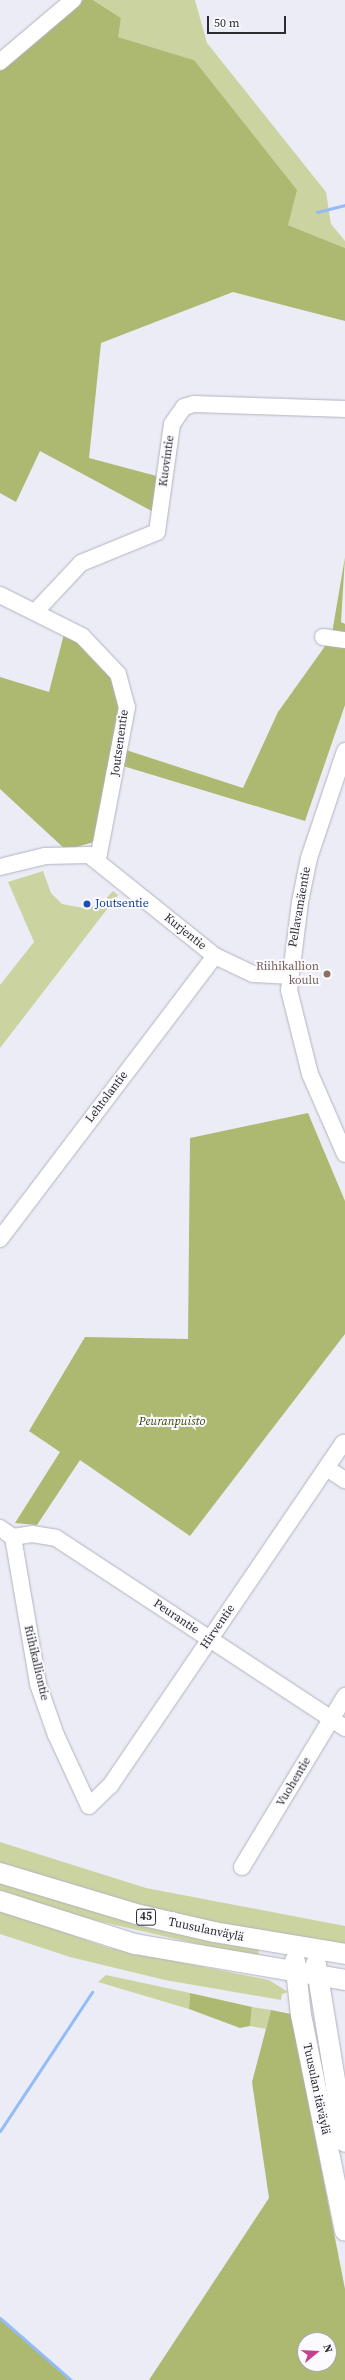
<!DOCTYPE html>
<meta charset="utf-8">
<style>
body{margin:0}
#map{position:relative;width:345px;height:2380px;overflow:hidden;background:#ececf7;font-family:"Source Serif 4",serif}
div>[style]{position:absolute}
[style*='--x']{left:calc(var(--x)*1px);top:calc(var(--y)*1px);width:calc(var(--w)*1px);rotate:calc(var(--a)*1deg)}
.green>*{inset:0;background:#cbd4a1}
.forest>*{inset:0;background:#adb871}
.stream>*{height:3px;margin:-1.5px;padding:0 1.5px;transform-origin:1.5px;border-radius:1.5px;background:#93bbf6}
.roads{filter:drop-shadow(0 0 1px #b2b3bd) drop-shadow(0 0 1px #b2b3bd)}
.minor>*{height:16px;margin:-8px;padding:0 8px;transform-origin:8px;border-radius:8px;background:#fff}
.major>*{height:20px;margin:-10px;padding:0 10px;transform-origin:10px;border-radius:10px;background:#fff}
.dots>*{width:11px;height:11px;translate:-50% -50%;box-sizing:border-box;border:2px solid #fafaff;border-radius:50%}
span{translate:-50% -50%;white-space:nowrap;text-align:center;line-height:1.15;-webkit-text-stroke:4px #fafaff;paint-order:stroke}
.shield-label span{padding:1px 3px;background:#fafaff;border:1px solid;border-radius:3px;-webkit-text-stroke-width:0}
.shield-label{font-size:11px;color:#2b2b30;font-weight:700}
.street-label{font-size:12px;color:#2b2b30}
.transit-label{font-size:12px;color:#164399}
.left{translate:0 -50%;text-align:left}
.education-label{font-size:12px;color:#785e54}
.right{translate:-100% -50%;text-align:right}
.park-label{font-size:12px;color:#3f450f;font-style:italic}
.north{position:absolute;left:297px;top:2332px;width:40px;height:40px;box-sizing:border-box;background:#fafaff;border:1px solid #a7a7ac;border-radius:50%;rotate:72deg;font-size:11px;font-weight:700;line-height:16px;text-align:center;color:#2b2b30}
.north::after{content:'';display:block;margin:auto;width:14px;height:18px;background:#c5438a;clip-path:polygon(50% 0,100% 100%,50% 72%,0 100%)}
.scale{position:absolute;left:207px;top:16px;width:79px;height:18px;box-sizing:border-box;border:2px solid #2b2b30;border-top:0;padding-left:5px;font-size:12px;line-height:14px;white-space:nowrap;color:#2b2b30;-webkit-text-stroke:3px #fafaff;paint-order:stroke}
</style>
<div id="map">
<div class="green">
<div style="clip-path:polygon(93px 0,195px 0,207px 43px,326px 192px,331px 224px,345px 241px,345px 248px,288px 225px,194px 60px,117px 37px,121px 18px)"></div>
<div style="clip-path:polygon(43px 871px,51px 893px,62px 904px,88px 909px,103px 902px,113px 891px,118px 895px,0 1048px,0 985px,34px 942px,8px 882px)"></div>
<div style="clip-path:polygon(0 1842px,146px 1888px,345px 1926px,345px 1946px,173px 1916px,0 1864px)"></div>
<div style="clip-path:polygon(0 1881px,259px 1949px,258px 1958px,81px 1917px,0 1890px)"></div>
<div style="clip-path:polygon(0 1910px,109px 1948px,269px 1980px,288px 1992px,282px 1994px,281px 2000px,165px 1980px,70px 1957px,0 1934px)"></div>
<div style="clip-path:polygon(106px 1975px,190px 1993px,189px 2009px,98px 1982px)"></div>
<div style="clip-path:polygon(252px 2007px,271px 2010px,266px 2029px,250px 2026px)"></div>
</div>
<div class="forest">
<div style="clip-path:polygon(83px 0,93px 0,121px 18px,118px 37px,194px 60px,297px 190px,288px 225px,345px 248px,345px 321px,233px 292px,101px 343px,89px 458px,164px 478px,159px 515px,40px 451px,16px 502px,0 493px,0 67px,6px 66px)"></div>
<div style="clip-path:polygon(345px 557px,341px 622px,345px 624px,345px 634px,332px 633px)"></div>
<div style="clip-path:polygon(65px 630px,115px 676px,123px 707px,97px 841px,66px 850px,0 789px,0 677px,49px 692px)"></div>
<div style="clip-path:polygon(328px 642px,345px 645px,345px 705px,305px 821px,123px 766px,126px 750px,243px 788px,278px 712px)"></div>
<div style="clip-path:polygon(308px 1113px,345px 1201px,345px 1334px,190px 1536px,80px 1460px,37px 1525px,15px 1523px,60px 1452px,29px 1431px,85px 1337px,188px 1339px,190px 1138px)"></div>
<div style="clip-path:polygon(190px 1993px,252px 2007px,250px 2026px,240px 2028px,189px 2009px)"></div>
<div style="clip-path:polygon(evenodd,271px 2010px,291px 2014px,345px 2289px,345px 2380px,149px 2380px,269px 2198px,252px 2082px,271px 2010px,305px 2340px,329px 2340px,329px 2364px,305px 2364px,305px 2340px)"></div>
<div style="clip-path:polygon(0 2318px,71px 2380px,0 2380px)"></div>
</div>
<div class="stream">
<div style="--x:317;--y:212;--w:29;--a:-14"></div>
<div style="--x:0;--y:2131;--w:167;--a:-56.5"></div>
<div style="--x:0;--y:2318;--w:94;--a:41.1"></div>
</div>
<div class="roads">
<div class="minor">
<div style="--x:0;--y:62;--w:96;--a:-40.3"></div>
<div style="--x:0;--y:595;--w:92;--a:26.6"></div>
<div style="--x:82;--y:636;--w:52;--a:46.5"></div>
<div style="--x:118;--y:674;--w:34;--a:75"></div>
<div style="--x:127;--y:707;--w:155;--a:100.8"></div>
<div style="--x:36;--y:611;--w:66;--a:-46.8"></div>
<div style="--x:81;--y:563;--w:82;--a:-22.2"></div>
<div style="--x:157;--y:532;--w:109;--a:-82.1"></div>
<div style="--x:172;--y:424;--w:21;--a:-55"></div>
<div style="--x:184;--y:407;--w:10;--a:-17"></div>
<div style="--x:194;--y:404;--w:151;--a:1.9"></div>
<div style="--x:323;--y:637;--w:22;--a:8"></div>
<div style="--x:345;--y:751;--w:113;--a:108.6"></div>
<div style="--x:309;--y:858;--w:45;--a:101.6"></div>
<div style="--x:300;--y:902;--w:89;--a:97.1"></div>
<div style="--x:289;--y:990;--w:87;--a:76"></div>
<div style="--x:310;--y:1074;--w:87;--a:66.4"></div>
<div style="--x:0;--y:867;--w:46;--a:-13.7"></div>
<div style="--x:45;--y:856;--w:44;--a:-1.3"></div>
<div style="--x:89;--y:855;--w:161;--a:38.7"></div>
<div style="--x:215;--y:956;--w:42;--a:25.3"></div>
<div style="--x:253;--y:974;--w:36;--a:3"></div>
<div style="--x:0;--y:1239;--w:355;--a:-52.8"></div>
<div style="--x:327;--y:1468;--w:22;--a:34"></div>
<div style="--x:0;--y:1528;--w:16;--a:35"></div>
<div style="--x:13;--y:1537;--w:19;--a:-9"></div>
<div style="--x:32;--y:1534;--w:24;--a:9"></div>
<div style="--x:56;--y:1538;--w:346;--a:33.3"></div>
<div style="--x:13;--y:1537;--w:149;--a:80.3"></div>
<div style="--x:38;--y:1684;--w:54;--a:70.6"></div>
<div style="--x:56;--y:1735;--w:78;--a:65.1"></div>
<div style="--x:89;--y:1806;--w:29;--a:-44"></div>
<div style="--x:110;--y:1786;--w:415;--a:-55.8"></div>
<div style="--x:242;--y:1867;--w:200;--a:-58.9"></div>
</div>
<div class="major">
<div style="--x:0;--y:1873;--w:146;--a:16.7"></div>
<div style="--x:140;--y:1915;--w:76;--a:12.9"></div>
<div style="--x:214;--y:1932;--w:133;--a:9.5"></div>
<div style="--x:0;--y:1901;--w:142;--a:17.7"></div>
<div style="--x:135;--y:1944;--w:213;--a:9.7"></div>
<div style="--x:295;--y:1961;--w:54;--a:83.7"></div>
<div style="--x:301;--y:2015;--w:220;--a:78.5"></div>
<div style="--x:316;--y:1964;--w:180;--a:80.7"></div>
</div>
</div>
<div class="dots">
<div style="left:87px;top:904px;background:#1a4fb4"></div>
<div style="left:327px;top:974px;background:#8d6e63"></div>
</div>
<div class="shield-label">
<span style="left:146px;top:1917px">45</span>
</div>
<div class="street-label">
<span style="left:167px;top:461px;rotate:-82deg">Kuovintie</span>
<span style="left:120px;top:743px;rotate:-82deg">Joutsenentie</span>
<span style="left:300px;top:907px;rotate:-80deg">Pellavamäentie</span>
<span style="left:185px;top:932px;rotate:39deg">Kurjentie</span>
<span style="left:107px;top:1097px;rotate:-53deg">Lehtolantie</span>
<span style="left:176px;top:1617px;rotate:34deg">Peurantie</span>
<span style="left:218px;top:1627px;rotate:-56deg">Hirventie</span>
<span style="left:36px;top:1663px;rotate:77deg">Riihikalliontie</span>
<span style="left:294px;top:1782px;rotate:-59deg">Vuohentie</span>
<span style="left:206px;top:1930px;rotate:12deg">Tuusulanväylä</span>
<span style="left:316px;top:2089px;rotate:78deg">Tuusulan itäväylä</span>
</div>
<div class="transit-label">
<span class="left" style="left:95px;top:904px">Joutsentie</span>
</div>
<div class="education-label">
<span class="right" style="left:319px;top:974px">Riihikallion<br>koulu</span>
</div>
<div class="park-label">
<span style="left:172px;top:1422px">Peuranpuisto</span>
</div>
<div class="north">N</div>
<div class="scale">50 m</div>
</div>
